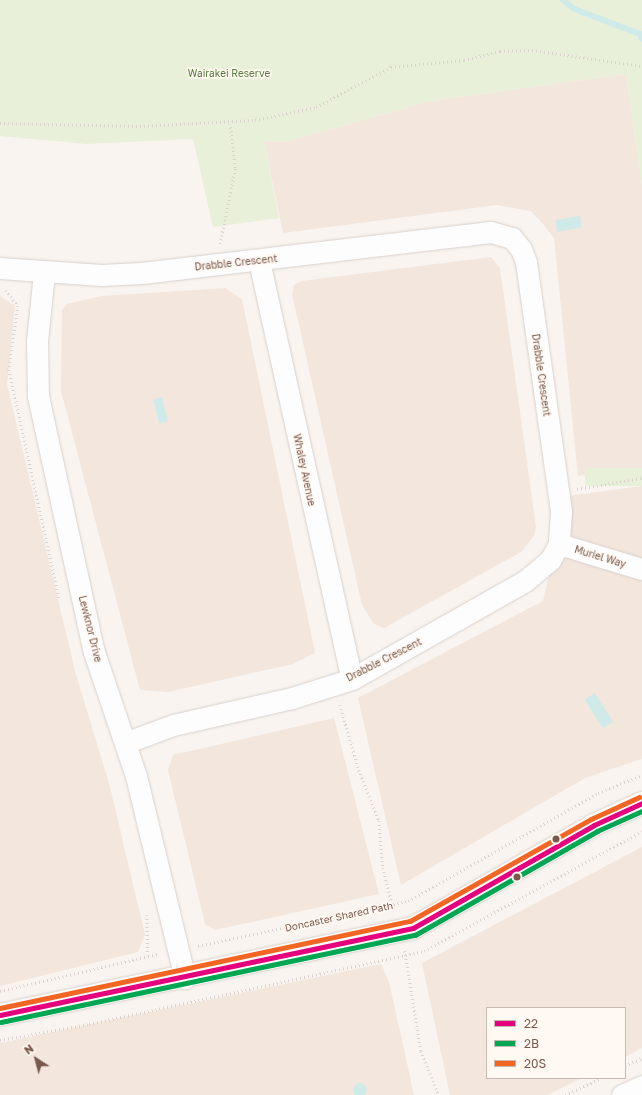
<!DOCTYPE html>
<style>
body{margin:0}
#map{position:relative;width:642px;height:1095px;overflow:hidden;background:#f9f4ef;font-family:"Golos Text",sans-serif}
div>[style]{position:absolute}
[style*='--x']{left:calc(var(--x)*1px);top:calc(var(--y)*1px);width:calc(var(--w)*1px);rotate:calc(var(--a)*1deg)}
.residential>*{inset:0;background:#f2e6dd}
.green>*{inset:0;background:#e8f0da;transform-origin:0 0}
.water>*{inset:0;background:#d0eaea;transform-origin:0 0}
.round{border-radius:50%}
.stream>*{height:6px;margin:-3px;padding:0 3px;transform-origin:3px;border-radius:3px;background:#d0eaea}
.path>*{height:2.5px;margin-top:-1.25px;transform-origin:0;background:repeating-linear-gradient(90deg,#dbd2cf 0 1px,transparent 0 4px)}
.roads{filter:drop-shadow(0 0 1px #d8d0cc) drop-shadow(0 0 1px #d8d0cc)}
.street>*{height:21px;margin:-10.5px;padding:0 10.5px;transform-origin:10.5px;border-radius:10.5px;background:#fefdfd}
.secondary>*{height:22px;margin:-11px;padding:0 11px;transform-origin:11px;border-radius:11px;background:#fefdfd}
.bus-1>*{height:5px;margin:-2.5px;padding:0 2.5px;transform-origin:2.5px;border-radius:2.5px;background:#e5007d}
.bus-2>*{height:5px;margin:-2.5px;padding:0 2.5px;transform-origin:2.5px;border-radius:2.5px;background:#00a651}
.bus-3>*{height:5px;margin:-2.5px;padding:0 2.5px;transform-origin:2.5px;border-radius:2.5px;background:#f26522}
.dots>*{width:11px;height:11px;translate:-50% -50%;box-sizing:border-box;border:2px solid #fff9f2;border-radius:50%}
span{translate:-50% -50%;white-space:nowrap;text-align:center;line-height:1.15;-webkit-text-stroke:3px #fff9f2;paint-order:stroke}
.park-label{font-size:10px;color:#577a41}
.street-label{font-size:10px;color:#7a584c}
.legend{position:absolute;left:486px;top:1007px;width:140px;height:72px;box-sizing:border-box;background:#fff9f2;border:1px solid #cab9b0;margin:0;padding:5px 7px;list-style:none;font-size:12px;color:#7a584c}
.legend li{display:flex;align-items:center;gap:8px;height:20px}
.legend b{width:20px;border:1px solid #cab9b0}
.north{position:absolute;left:16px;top:1039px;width:40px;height:40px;-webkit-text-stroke:3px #fff9f2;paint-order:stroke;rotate:324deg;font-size:11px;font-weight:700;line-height:16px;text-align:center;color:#7a584c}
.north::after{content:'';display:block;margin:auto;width:14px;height:18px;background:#7a584c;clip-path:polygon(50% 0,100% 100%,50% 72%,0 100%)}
</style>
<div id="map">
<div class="residential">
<div style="clip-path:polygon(626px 74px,642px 186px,642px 468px,578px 476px,554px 238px,543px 224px,531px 211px,497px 205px,283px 233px,264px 141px,285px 142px,430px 101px)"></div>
<div style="clip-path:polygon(491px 257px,500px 268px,536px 527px,534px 536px,521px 552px,384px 628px,374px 624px,362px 605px,292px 294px,294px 285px,302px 281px)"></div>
<div style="clip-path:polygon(225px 288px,242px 299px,315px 653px,293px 664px,168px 692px,140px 690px,61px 391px,62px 310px,67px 304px,102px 296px)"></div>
<div style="clip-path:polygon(0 296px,15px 306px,7px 384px,75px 671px,110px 787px,145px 935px,138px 952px,0 986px)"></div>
<div style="clip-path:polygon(642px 486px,642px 759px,585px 778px,401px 885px,358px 698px,543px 601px,567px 496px)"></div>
<div style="clip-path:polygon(334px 718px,379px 894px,215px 930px,205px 924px,168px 770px,173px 755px)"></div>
<div style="clip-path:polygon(642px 847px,642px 1048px,625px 1057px,625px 1008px,487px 1008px,487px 1078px,582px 1078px,547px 1095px,450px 1095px,422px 963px)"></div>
<div style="clip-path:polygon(381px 964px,389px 982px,414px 1095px,0 1095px,0 1043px)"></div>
</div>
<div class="green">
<div style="clip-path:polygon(0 0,642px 0,642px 186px,626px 74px,430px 101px,285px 142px,264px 141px,279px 218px,213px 227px,193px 139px,87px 144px,0 136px)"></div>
<div style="left:642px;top:468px;width:18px;height:57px;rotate:90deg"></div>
</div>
<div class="water">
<div style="left:580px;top:216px;width:12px;height:25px;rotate:81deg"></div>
<div style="left:162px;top:397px;width:25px;height:9px;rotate:76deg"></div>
<div style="left:595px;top:693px;width:34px;height:12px;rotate:58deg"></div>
<div class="round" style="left:353px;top:1083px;width:14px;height:14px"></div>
</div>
<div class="stream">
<div style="--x:563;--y:0;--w:14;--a:39"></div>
<div style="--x:574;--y:9;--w:71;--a:20.7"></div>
<div style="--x:640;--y:34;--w:5;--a:68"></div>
</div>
<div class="path">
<div style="--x:0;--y:123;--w:140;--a:1.2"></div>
<div style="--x:140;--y:126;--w:115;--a:-3"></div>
<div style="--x:255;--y:120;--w:62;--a:-12"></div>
<div style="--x:316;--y:107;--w:85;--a:-28.1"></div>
<div style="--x:391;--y:67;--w:73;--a:-5.5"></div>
<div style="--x:464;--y:60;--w:37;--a:-14"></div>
<div style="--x:500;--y:51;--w:32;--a:-2"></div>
<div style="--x:532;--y:50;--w:111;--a:8.3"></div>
<div style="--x:220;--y:244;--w:77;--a:-78.8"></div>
<div style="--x:235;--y:168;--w:44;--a:-96.5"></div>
<div style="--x:6;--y:290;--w:20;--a:53"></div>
<div style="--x:18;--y:306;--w:65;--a:98"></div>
<div style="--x:9;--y:370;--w:233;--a:77.6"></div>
<div style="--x:577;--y:489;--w:66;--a:-9.6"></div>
<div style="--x:340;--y:705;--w:68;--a:73.7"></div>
<div style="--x:359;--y:770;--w:55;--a:68.6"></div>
<div style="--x:379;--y:821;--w:47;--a:85.1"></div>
<div style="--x:383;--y:868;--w:44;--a:75.7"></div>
<div style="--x:147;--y:915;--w:40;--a:88.6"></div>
<div style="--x:198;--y:946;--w:215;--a:-12.1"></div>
<div style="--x:408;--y:901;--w:219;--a:-29.6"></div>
<div style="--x:598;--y:793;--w:48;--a:-22.2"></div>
<div style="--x:405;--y:951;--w:101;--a:80.9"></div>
<div style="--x:421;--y:1051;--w:48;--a:67.8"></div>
<div style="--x:0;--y:991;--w:162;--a:-13.2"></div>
<div style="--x:0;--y:1040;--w:90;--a:-10.2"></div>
<div style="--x:89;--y:1024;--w:343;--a:-12.3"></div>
<div style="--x:424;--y:951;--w:249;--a:-28.8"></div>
<div style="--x:625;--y:1066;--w:19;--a:-25"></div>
<div style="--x:565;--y:1095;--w:40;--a:-25"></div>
</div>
<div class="roads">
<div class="street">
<div style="--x:259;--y:261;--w:428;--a:77.5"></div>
<div style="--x:0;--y:268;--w:101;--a:4"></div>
<div style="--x:101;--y:275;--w:41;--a:-2.8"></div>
<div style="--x:142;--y:273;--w:351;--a:-6.7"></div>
<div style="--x:491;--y:232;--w:22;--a:16"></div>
<div style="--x:512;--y:238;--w:14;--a:51"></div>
<div style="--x:521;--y:249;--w:14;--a:69"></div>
<div style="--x:526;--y:262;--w:252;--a:82"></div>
<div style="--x:561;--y:512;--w:32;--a:94"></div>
<div style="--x:559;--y:544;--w:18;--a:119"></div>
<div style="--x:550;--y:560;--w:33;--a:140"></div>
<div style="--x:525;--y:581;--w:199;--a:150.5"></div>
<div style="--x:352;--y:679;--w:63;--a:162.4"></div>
<div style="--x:292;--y:698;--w:122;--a:167.2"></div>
<div style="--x:173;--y:725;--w:51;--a:159.4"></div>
<div style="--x:44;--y:273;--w:68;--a:95.9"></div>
<div style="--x:37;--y:341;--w:55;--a:89"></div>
<div style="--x:38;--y:396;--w:262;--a:77.7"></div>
<div style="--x:94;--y:652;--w:131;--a:71.3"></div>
<div style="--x:136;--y:776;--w:208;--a:76.4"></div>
<div style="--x:559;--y:544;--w:87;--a:16.8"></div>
<div style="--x:622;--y:1095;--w:22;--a:-24"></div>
</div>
<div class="secondary">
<div style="--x:0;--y:1015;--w:422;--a:-11.9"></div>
<div style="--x:413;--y:928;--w:208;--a:-29.6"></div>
<div style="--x:594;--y:825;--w:53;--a:-24.6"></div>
</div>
</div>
<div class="bus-1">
<div style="--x:0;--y:1015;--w:422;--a:-11.9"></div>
<div style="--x:413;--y:928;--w:208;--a:-29.6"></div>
<div style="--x:594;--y:825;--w:53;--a:-24.6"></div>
</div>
<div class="bus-2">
<div style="--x:1;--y:1022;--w:423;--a:-11.9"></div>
<div style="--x:415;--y:935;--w:210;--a:-29.7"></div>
<div style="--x:597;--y:831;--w:49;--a:-24"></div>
</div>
<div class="bus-3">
<div style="--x:0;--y:1008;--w:419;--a:-12"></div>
<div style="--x:410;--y:921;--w:208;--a:-29.4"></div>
<div style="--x:591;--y:819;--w:53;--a:-24.6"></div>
</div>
<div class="dots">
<div style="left:556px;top:839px;background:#7a584c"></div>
<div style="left:517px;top:877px;background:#7a584c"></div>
</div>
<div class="park-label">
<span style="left:229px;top:74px">Wairakei Reserve</span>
</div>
<div class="street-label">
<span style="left:236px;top:263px;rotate:-6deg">Drabble Crescent</span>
<span style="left:541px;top:375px;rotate:82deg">Drabble Crescent</span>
<span style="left:304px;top:470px;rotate:78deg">Whaley Avenue</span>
<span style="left:600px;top:557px;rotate:17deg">Muriel Way</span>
<span style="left:90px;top:629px;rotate:76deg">Lewknor Drive</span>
<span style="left:384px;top:660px;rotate:-27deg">Drabble Crescent</span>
<span style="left:339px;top:917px;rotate:-12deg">Doncaster Shared Path</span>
</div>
<ul class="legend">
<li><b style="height:5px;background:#e5007d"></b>22</li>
<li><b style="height:5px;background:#00a651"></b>2B</li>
<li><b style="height:5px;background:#f26522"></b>20S</li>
</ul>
<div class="north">N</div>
</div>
